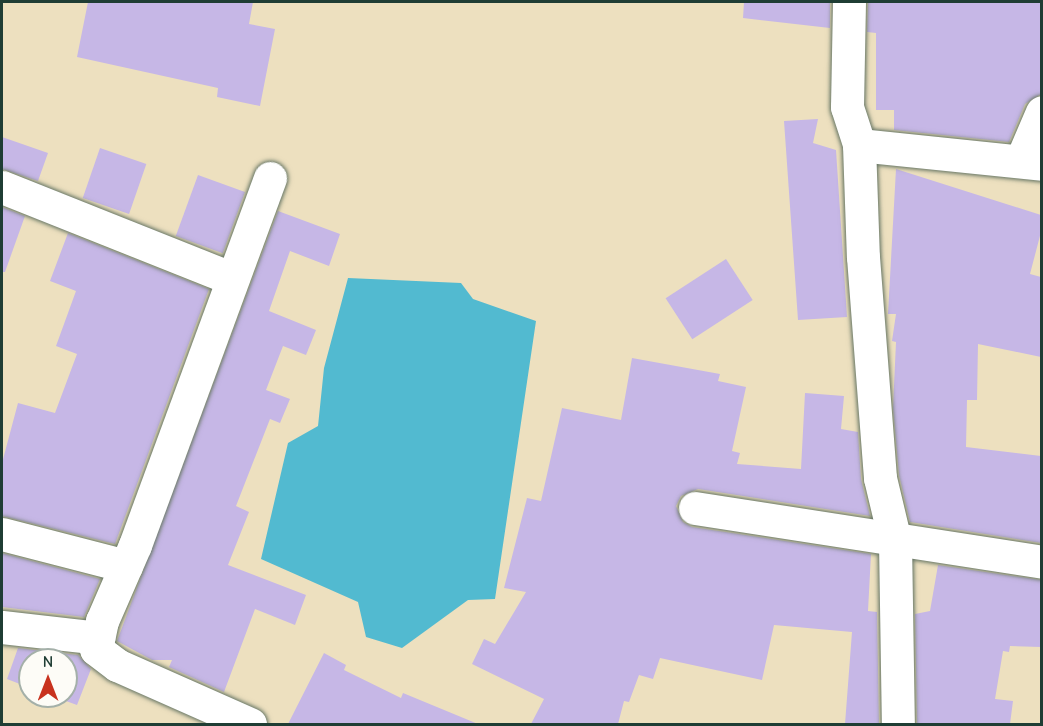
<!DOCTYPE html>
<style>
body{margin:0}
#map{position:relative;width:1043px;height:726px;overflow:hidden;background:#ede0bf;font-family:"Comic Neue",sans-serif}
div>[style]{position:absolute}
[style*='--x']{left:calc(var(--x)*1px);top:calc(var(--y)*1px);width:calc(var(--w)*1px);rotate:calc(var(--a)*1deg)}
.water>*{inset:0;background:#52bad0}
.building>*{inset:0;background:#c6b7e6;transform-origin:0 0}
.roads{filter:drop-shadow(0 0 2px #677665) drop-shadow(0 0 2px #677665)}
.street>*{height:33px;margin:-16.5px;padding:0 16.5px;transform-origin:16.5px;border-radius:16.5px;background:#fff}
span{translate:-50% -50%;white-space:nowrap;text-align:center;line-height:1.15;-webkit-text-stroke:5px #fdfcf7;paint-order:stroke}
.frame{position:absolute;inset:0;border:3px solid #1f3d34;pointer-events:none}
.north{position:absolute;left:18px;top:648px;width:60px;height:60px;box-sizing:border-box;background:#fdfcf7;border:2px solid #a4b0a9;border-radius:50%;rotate:0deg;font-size:16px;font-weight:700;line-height:24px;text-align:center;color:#1f3d34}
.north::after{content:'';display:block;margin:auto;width:21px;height:27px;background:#c8321e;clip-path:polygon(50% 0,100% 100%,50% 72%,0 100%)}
</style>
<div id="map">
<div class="water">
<div style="clip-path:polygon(348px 278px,461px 283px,473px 299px,536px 321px,495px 599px,468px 600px,402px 648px,366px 637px,358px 602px,261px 559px,288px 443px,318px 426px,324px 368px)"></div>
</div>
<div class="building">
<div style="clip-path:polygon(88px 2px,253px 2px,249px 24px,275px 29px,260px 106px,217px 97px,218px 88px,77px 57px)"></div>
<div style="clip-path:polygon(744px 2px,830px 2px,830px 28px,743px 18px)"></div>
<div style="clip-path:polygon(868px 2px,1041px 2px,1041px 94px,1025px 104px,1009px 142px,894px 130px,894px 110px,876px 110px,876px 33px,867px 32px)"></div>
<div style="clip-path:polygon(818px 119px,813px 143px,836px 150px,847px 317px,798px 320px,784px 121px)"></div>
<div style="clip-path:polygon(2px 137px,48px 153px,38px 181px,2px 169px)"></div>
<div style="left:100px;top:148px;width:49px;height:53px;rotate:19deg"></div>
<div style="clip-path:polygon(896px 169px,1041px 215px,1041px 232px,1030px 274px,1041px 277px,1041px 357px,978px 344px,977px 400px,967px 400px,966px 447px,1041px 456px,1041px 543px,910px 522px,899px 475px,893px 408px,896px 342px,892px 341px,896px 314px,888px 314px)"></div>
<div style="left:198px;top:175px;width:50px;height:65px;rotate:20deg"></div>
<div style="clip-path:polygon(2px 207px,25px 216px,5px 272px,2px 272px)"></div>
<div style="clip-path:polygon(278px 211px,340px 234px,329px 266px,290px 251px,269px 311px,316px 330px,306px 355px,283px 346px,266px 390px,290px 399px,280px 423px,270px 419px,236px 506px,249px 512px,228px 565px,306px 595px,295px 625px,255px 609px,224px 692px,169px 667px,172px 660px,152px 660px,117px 641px)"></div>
<div style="clip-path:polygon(68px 233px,209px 289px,115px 544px,2px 516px,2px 463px,18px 403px,55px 413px,77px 354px,56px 346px,76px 291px,50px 281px)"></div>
<div style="left:726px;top:259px;width:49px;height:72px;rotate:57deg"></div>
<div style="clip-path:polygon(632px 358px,720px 374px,718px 381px,746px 387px,732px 451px,740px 453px,737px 464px,801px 469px,805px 393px,844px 396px,841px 429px,858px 432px,861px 479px,870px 516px,698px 489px,681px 496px,676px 506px,683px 522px,692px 527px,871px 554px,868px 611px,877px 612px,879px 724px,845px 724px,852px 632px,774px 625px,762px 680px,660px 658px,653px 679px,639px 675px,629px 702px,624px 701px,618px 724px,531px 724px,544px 699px,472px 664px,484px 639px,495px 644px,526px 592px,504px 588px,527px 498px,541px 501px,562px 408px,621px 420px)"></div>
<div style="clip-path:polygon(2px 553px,100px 579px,84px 617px,2px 607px)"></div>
<div style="clip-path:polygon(938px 565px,1041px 580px,1041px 647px,1010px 646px,1009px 652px,1003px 651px,995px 699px,1013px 701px,1010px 724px,917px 724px,915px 614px,930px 611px)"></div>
<div style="clip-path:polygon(18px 648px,78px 655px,91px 669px,77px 705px,52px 696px,66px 696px,66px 660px,30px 660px,30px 688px,7px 679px)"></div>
<div style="clip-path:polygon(324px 653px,346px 665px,344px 670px,401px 698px,403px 693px,478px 724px,288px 724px)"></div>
</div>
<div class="roads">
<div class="street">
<div style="--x:849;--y:2;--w:105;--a:91.1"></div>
<div style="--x:847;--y:107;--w:40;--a:72"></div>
<div style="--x:859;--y:145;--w:112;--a:88"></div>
<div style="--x:863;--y:257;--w:222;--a:85.6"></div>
<div style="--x:880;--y:478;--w:65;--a:76.6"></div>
<div style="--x:895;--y:541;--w:183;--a:89.1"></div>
<div style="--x:859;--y:145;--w:184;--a:5.9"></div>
<div style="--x:1021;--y:161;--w:53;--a:-66.8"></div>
<div style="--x:2;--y:187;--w:246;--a:21.7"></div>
<div style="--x:695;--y:508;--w:351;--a:8.8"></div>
<div style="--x:2;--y:534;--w:128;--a:14.5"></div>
<div style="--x:2;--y:627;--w:97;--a:6.5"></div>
<div style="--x:250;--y:724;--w:145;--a:-156.1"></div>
<div style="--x:117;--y:665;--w:26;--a:-143"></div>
<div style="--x:96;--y:649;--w:29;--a:-78"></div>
<div style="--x:102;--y:621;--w:83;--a:-66.5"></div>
<div style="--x:135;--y:545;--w:391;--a:-69.8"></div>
</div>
</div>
<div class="frame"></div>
<div class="north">N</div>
</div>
